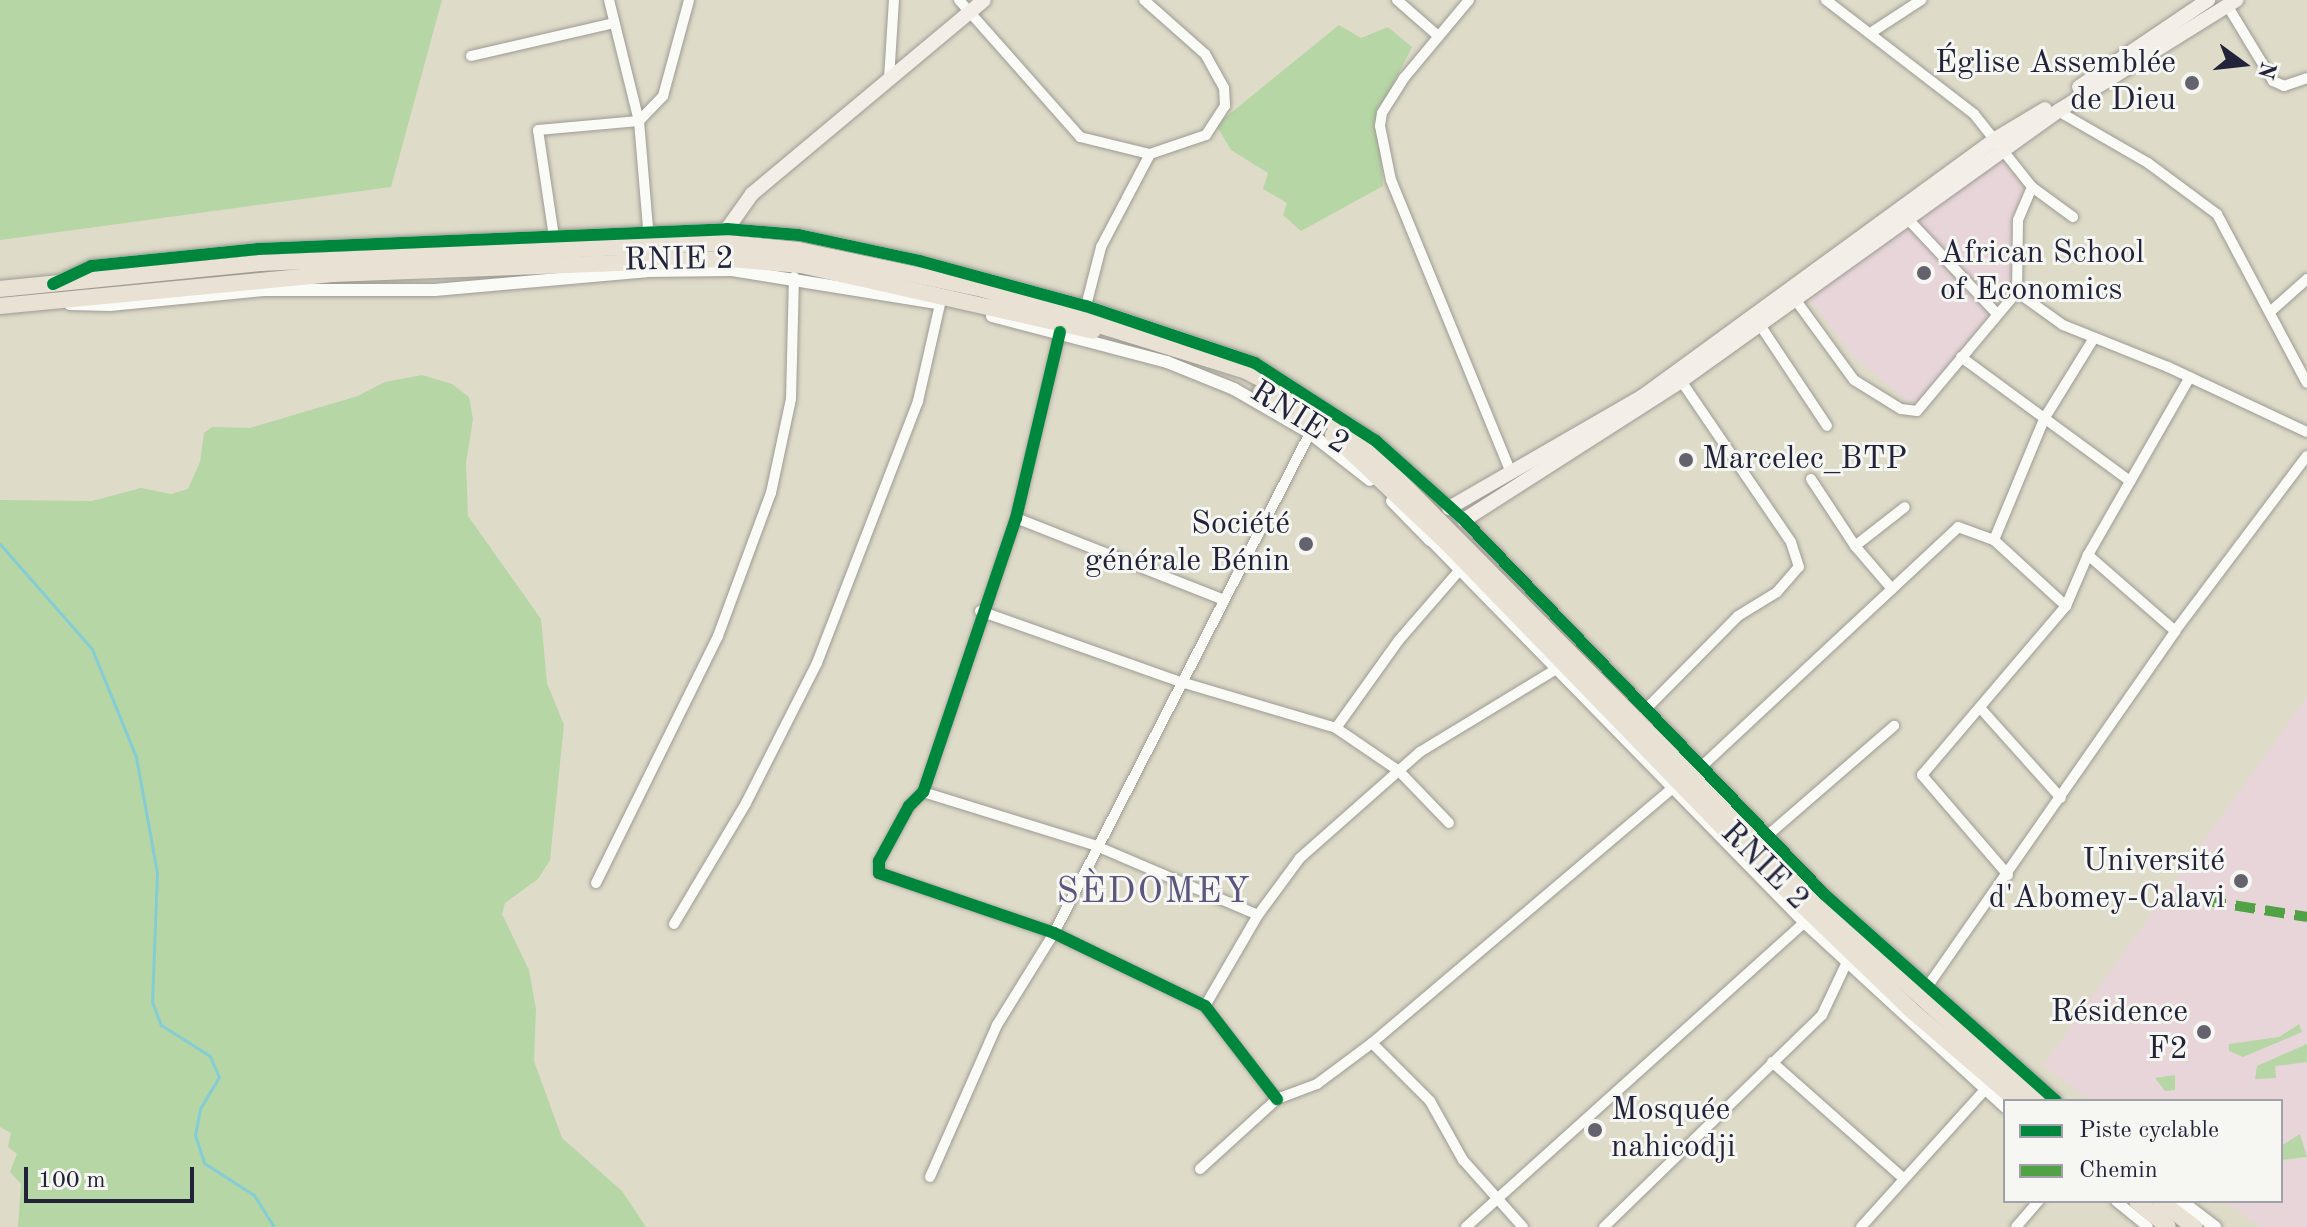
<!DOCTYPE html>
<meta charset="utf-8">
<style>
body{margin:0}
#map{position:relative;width:2307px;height:1227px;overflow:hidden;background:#dfdbc9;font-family:"Old Standard TT",serif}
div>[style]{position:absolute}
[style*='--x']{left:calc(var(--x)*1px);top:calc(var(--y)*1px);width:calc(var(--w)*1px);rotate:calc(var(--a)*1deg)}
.built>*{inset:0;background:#e7d5da}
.green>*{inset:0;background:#b6d6a5}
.stream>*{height:3px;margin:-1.5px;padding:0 1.5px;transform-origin:1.5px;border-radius:1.5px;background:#84cdd4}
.roads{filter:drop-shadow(0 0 2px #9d9b94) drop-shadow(0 0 2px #9d9b94)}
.minor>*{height:10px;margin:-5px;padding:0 5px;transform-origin:5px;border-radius:5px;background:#fafaf7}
.tertiary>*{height:12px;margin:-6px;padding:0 6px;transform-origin:6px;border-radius:6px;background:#fafaf7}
.secondary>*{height:14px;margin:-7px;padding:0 7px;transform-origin:7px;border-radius:7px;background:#f3efe8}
.trunk>*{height:16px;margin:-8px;padding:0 8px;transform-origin:8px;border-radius:8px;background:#e8e1d4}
.quiet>*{height:10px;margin-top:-5px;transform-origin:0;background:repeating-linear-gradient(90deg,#50a245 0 20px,transparent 0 30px)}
.cycleway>*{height:12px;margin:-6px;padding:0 6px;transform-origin:6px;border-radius:6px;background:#00873e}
.dots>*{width:22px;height:22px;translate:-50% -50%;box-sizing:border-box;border:4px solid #f6f6f2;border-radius:50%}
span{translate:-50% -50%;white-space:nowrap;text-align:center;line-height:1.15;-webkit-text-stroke:6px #f6f6f2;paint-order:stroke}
.poi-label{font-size:32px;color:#22223b}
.right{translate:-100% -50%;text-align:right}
.left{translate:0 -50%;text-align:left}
.street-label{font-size:32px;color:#22223b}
.quarter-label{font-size:36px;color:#5c557f;letter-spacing:2px}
.legend{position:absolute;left:2003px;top:1099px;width:280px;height:104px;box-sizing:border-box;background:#f6f6f2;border:2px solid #a1a1a9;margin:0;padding:10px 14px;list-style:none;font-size:24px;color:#22223b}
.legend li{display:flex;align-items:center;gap:16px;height:40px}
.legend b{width:40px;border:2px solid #a1a1a9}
.north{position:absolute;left:2203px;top:24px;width:80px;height:80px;-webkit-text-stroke:6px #f6f6f2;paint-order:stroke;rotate:105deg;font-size:22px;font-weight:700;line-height:32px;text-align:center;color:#22223b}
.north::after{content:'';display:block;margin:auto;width:28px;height:36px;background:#22223b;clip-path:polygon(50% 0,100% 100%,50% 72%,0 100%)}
.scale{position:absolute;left:24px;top:1167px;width:170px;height:36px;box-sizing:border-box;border:4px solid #22223b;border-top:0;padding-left:10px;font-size:24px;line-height:28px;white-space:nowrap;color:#22223b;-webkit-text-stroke:6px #f6f6f2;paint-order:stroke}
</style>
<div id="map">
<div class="built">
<div style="clip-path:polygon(1998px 153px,2024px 193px,2016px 208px,2013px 284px,1920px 401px,1908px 401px,1854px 357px,1805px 293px)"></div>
<div style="clip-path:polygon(2307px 697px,2307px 1227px,2260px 1227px,2225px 1201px,2281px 1201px,2281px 1101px,2091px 1101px,2043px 1065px)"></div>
</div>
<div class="green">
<div style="clip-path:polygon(0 0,442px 0,391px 187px,0 240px)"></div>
<div style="clip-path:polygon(1339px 25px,1361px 38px,1388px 27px,1412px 47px,1378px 114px,1383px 186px,1301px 231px,1283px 215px,1287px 203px,1263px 189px,1268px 173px,1231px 150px,1216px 125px)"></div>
<div style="clip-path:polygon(422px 375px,452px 384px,469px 397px,473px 419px,466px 463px,468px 516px,541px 619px,547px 683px,564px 725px,550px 860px,538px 879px,505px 903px,502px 914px,529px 970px,536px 1009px,534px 1061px,562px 1138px,622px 1191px,646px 1227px,18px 1227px,21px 1184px,10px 1172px,17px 1154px,8px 1147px,11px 1133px,0 1127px,0 500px,92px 501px,141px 488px,171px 494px,188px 489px,200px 462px,204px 433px,212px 427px,250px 428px,358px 396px,385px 382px)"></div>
<div style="clip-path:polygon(2299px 1024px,2302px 1032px,2243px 1057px,2229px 1051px,2229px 1044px,2279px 1037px)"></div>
<div style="clip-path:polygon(2307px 1044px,2307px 1062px,2275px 1066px,2276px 1078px,2255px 1079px,2257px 1066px)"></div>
<div style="clip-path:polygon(2175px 1075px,2175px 1090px,2165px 1091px,2155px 1078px)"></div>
<div style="clip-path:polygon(2300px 1134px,2307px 1157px,2281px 1160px,2281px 1146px)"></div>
</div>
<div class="stream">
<div style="--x:0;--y:544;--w:140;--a:48.8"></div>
<div style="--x:92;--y:649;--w:117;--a:67.8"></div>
<div style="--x:136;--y:757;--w:118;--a:79.7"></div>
<div style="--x:157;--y:873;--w:129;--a:92.2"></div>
<div style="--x:152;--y:1002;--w:25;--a:69"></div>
<div style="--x:161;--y:1025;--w:58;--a:32.3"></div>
<div style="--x:210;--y:1056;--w:23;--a:67"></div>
<div style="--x:219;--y:1077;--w:37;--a:121"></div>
<div style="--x:200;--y:1109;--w:26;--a:101"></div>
<div style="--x:195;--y:1135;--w:29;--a:72"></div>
<div style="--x:204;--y:1163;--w:59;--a:32.6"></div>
<div style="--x:254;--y:1195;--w:38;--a:58"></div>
</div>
<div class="roads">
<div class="minor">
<div style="--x:609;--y:0;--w:125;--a:76.1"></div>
<div style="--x:639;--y:121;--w:108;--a:85.2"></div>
<div style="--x:959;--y:0;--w:183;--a:48.5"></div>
<div style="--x:1080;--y:137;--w:72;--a:13.7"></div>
<div style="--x:1150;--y:154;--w:59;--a:-18.7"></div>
<div style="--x:1206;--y:135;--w:35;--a:-57"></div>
<div style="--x:1225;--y:106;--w:18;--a:-93"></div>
<div style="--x:1224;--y:88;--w:39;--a:-119"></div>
<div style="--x:1205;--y:54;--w:81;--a:-138.5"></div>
<div style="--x:1397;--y:0;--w:52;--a:41.1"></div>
<div style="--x:1469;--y:0;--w:102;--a:129.8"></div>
<div style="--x:1404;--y:78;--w:41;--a:122.2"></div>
<div style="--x:1382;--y:113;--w:13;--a:99"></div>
<div style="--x:1380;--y:126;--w:55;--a:78.5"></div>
<div style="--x:1391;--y:180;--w:317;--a:67.7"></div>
<div style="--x:2227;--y:5;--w:89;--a:58.8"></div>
<div style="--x:2273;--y:81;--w:12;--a:24"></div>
<div style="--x:2284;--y:86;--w:24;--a:-19"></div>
<div style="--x:1872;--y:32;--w:59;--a:-33.1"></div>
<div style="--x:471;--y:56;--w:147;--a:-13"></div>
<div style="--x:889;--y:79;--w:79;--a:-86.4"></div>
<div style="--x:2058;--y:111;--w:104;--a:30"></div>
<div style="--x:2148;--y:163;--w:86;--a:36.5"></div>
<div style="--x:2217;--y:214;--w:191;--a:62"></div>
<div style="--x:2032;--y:187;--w:51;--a:36.2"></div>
<div style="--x:1905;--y:216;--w:134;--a:46.8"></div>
<div style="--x:554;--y:237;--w:108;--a:-98.5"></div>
<div style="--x:538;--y:130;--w:101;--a:-5.1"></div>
<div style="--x:639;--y:121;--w:35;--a:-46"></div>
<div style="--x:663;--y:96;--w:99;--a:-74.8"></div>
<div style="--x:2017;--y:292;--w:57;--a:35.7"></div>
<div style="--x:2063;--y:325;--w:113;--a:21.8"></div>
<div style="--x:2168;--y:367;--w:153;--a:25.1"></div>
<div style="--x:1792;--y:295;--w:105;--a:53.9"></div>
<div style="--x:1854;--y:380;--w:55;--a:31.7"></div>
<div style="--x:1901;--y:409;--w:16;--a:7"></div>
<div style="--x:1917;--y:411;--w:155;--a:-50"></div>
<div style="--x:2017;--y:292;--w:72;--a:-89.2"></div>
<div style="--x:2018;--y:220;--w:36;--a:-67"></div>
<div style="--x:2032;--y:187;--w:93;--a:-128.5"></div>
<div style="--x:1974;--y:114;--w:187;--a:-142.4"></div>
<div style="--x:1086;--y:306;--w:61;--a:-75.7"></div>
<div style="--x:1101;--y:247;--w:105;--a:-62.2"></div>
<div style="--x:2270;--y:312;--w:50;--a:-41.7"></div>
<div style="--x:1760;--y:325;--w:121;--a:56.4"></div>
<div style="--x:1060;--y:332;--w:191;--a:103.3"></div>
<div style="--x:1016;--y:518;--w:289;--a:108.7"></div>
<div style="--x:923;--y:792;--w:20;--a:135"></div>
<div style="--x:909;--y:806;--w:63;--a:118.6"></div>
<div style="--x:879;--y:861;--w:12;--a:90"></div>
<div style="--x:879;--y:873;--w:185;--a:18.9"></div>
<div style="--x:1054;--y:933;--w:168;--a:25.8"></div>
<div style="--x:1205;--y:1006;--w:118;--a:52.3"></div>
<div style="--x:1961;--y:357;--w:210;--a:36.3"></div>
<div style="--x:1811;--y:479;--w:80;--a:56.7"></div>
<div style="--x:1016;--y:518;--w:221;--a:21.5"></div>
<div style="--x:1430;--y:540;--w:535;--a:45.68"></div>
<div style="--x:1804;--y:923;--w:273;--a:42.6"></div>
<div style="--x:1994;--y:540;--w:131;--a:-67.5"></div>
<div style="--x:2044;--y:419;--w:95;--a:-58.3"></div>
<div style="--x:2088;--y:555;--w:116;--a:41.1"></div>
<div style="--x:1892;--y:589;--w:57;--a:-130.7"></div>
<div style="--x:1855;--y:546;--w:63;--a:-38"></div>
<div style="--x:980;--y:611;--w:213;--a:19.5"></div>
<div style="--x:1181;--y:682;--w:162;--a:16.5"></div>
<div style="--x:1336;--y:728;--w:76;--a:34.3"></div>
<div style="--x:1399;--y:771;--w:72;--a:46.1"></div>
<div style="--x:1645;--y:710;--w:132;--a:-45.3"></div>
<div style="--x:1738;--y:616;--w:46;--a:-31.6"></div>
<div style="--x:1777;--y:592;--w:33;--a:-49"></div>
<div style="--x:1799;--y:567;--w:26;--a:-108"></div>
<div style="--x:1791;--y:542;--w:195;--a:-124.3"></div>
<div style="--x:1982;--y:710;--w:118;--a:48.1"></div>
<div style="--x:1336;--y:728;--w:108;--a:-54.4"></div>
<div style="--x:1399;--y:640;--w:90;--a:-49.1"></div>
<div style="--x:1700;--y:768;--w:353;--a:-43"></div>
<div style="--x:1958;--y:527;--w:38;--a:20"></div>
<div style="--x:1994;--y:540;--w:98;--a:42.5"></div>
<div style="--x:923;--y:792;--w:179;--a:17.2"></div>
<div style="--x:1094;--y:845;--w:178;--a:23.1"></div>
<div style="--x:1768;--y:835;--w:167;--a:-40.9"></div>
<div style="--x:2008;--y:875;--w:132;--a:-130.7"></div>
<div style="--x:1922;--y:775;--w:222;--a:-49.6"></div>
<div style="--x:2066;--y:606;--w:56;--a:-66.7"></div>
<div style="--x:2088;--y:555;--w:205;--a:-60.2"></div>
<div style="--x:596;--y:883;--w:275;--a:-63.7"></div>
<div style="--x:718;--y:636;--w:153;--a:-69.7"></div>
<div style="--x:771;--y:493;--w:96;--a:-78"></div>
<div style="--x:791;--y:399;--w:122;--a:-88.6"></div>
<div style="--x:674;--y:924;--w:141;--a:-59.2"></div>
<div style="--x:746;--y:803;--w:157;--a:-63.1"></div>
<div style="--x:817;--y:663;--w:281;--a:-68.9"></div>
<div style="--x:918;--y:401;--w:99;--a:-77.2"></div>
<div style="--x:1925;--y:990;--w:437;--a:-55.1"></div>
<div style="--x:2175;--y:631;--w:219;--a:-53"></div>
<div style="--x:1205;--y:1006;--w:105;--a:-59.8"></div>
<div style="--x:1258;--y:915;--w:71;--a:-53.6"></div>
<div style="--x:1300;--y:858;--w:160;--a:-41.5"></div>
<div style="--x:1420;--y:752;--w:158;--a:-31.3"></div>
<div style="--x:1372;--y:1043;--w:82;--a:45"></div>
<div style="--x:1430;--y:1101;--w:68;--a:60.8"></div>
<div style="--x:1463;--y:1160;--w:90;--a:48.2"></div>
<div style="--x:1772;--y:1062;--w:175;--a:41.5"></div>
<div style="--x:1200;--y:1169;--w:104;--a:-42.3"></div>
<div style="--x:1277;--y:1099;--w:43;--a:-20.6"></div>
<div style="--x:1317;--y:1084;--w:69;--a:-36.7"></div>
<div style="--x:1372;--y:1043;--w:391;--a:-40.3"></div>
<div style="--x:930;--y:1177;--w:166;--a:-66.2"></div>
<div style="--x:997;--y:1025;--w:108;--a:-58.2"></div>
<div style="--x:1054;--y:933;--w:562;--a:-62.89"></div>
<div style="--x:2116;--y:1201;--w:41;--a:39.1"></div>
<div style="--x:1466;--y:1227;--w:460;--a:-42"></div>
<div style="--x:1604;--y:1227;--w:304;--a:-44.2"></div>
<div style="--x:1822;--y:1015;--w:59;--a:-64.7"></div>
<div style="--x:1861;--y:1227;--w:183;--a:-47.9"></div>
<div style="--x:2016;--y:1227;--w:35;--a:-49"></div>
</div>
<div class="tertiary">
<div style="--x:55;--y:283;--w:40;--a:-25"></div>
<div style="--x:91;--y:266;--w:168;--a:-5.8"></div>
<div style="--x:258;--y:249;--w:469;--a:-2.4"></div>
<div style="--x:727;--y:229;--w:72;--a:4.8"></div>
<div style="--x:799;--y:235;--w:124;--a:12.1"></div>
<div style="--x:920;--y:261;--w:172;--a:15.2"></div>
<div style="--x:1086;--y:306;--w:178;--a:18.6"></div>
<div style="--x:1255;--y:363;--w:144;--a:32.8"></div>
<div style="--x:1376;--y:441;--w:118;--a:41.9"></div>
<div style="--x:1464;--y:520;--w:519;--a:46.09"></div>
<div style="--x:1824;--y:894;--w:311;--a:41.7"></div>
<div style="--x:70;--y:304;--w:40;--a:1.4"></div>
<div style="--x:110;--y:305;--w:154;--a:-5.6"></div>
<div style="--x:263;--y:290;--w:172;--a:0"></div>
<div style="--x:435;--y:290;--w:212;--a:-5.1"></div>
<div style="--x:646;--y:271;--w:86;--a:-0.7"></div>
<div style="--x:732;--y:270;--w:206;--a:9.2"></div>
<div style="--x:992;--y:316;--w:181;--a:14.7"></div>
<div style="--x:1167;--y:362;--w:72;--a:21.9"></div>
<div style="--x:1234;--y:389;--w:88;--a:30.1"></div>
<div style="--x:1310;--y:433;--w:76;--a:38.1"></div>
<div style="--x:1392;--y:501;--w:54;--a:45.7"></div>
<div style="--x:1430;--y:540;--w:19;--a:-65"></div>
<div style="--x:2181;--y:1201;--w:43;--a:37.4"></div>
</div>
<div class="secondary">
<div style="--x:2079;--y:87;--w:156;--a:-34"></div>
<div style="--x:727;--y:229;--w:43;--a:-54.5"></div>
<div style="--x:752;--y:194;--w:302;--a:-39.9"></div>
<div style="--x:1449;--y:508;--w:224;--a:-30"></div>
<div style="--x:1643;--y:396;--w:438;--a:-36.1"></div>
<div style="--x:1997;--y:138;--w:56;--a:-31.1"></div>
<div style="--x:1464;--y:520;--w:258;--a:-32.6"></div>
<div style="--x:1681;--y:381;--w:464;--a:-35.6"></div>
<div style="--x:2058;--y:111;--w:210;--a:-31.9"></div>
</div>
<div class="trunk">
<div style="--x:0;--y:289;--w:261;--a:-5.7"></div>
<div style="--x:260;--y:263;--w:467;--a:-2.5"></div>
<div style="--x:727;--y:243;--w:71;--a:5.6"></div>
<div style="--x:798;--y:250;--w:189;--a:11.9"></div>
<div style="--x:983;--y:289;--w:275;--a:17.3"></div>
<div style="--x:1246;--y:371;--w:60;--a:27.8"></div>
<div style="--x:1299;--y:399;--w:77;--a:34.9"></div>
<div style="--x:1362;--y:443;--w:648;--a:45.31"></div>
<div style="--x:1818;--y:904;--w:295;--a:42"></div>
<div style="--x:0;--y:306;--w:334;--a:-5.5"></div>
<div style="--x:332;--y:274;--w:398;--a:-2.2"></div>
<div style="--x:730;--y:259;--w:71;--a:4.8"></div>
<div style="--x:801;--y:265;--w:299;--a:12.7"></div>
<div style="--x:1261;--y:392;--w:60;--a:30"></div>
<div style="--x:1333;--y:435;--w:157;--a:43.5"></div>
<div style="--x:1447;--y:543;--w:426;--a:45.9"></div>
<div style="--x:1744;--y:849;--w:231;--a:43.9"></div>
<div style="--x:1910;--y:1009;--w:141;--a:40.7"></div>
<div style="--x:2137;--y:1201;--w:40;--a:40"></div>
<div style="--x:2160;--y:1201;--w:43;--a:37.4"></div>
</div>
</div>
<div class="quiet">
<div style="--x:2176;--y:896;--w:133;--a:9.1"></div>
</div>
<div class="cycleway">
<div style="--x:53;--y:284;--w:42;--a:-25.3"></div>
<div style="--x:91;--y:266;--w:168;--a:-5.8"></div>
<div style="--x:258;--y:249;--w:469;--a:-2.4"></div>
<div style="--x:727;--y:229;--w:72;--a:4.8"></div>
<div style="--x:799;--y:235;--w:124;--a:12.1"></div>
<div style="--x:920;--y:261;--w:172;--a:15.2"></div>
<div style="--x:1086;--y:306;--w:178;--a:18.6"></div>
<div style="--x:1255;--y:363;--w:144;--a:32.8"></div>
<div style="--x:1376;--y:441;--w:118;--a:41.9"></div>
<div style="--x:1464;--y:520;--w:519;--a:46.09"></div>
<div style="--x:1824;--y:894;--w:311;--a:41.7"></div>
<div style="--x:1060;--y:332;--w:191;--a:103.3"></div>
<div style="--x:1016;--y:518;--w:289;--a:108.7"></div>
<div style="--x:923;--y:792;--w:20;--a:135"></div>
<div style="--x:909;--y:806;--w:63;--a:118.6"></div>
<div style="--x:879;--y:861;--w:12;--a:90"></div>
<div style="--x:879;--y:873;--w:185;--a:18.9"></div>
<div style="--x:1054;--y:933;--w:168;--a:25.8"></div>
<div style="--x:1205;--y:1006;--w:118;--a:52.3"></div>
</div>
<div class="dots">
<div style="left:2192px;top:83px;background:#64636d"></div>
<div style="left:1924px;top:273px;background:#64636d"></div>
<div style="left:1686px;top:460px;background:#64636d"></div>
<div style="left:1306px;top:544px;background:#64636d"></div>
<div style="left:2241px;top:881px;background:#64636d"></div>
<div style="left:2204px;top:1032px;background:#64636d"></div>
<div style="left:1595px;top:1130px;background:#64636d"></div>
</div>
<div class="poi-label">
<span class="right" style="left:2176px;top:83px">Église Assemblée<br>de Dieu</span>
<span class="left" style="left:1940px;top:273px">African School<br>of Economics</span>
<span class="left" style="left:1702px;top:460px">Marcelec_BTP</span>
<span class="right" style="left:1290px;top:544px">Société<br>générale Bénin</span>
<span class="right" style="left:2225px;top:881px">Université<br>d'Abomey-Calavi</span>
<span class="right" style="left:2188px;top:1032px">Résidence<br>F2</span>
<span class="left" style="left:1611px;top:1130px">Mosquée<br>nahicodji</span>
</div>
<div class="street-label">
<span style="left:679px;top:261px;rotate:-1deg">RNIE 2</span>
<span style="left:1299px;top:419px;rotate:32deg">RNIE 2</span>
<span style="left:1764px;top:867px;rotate:45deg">RNIE 2</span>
</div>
<div class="quarter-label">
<span style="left:1154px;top:894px">SÈDOMEY</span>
</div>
<ul class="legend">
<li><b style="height:10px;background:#00873e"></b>Piste cyclable</li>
<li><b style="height:10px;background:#50a245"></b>Chemin</li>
</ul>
<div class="north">N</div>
<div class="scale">100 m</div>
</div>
